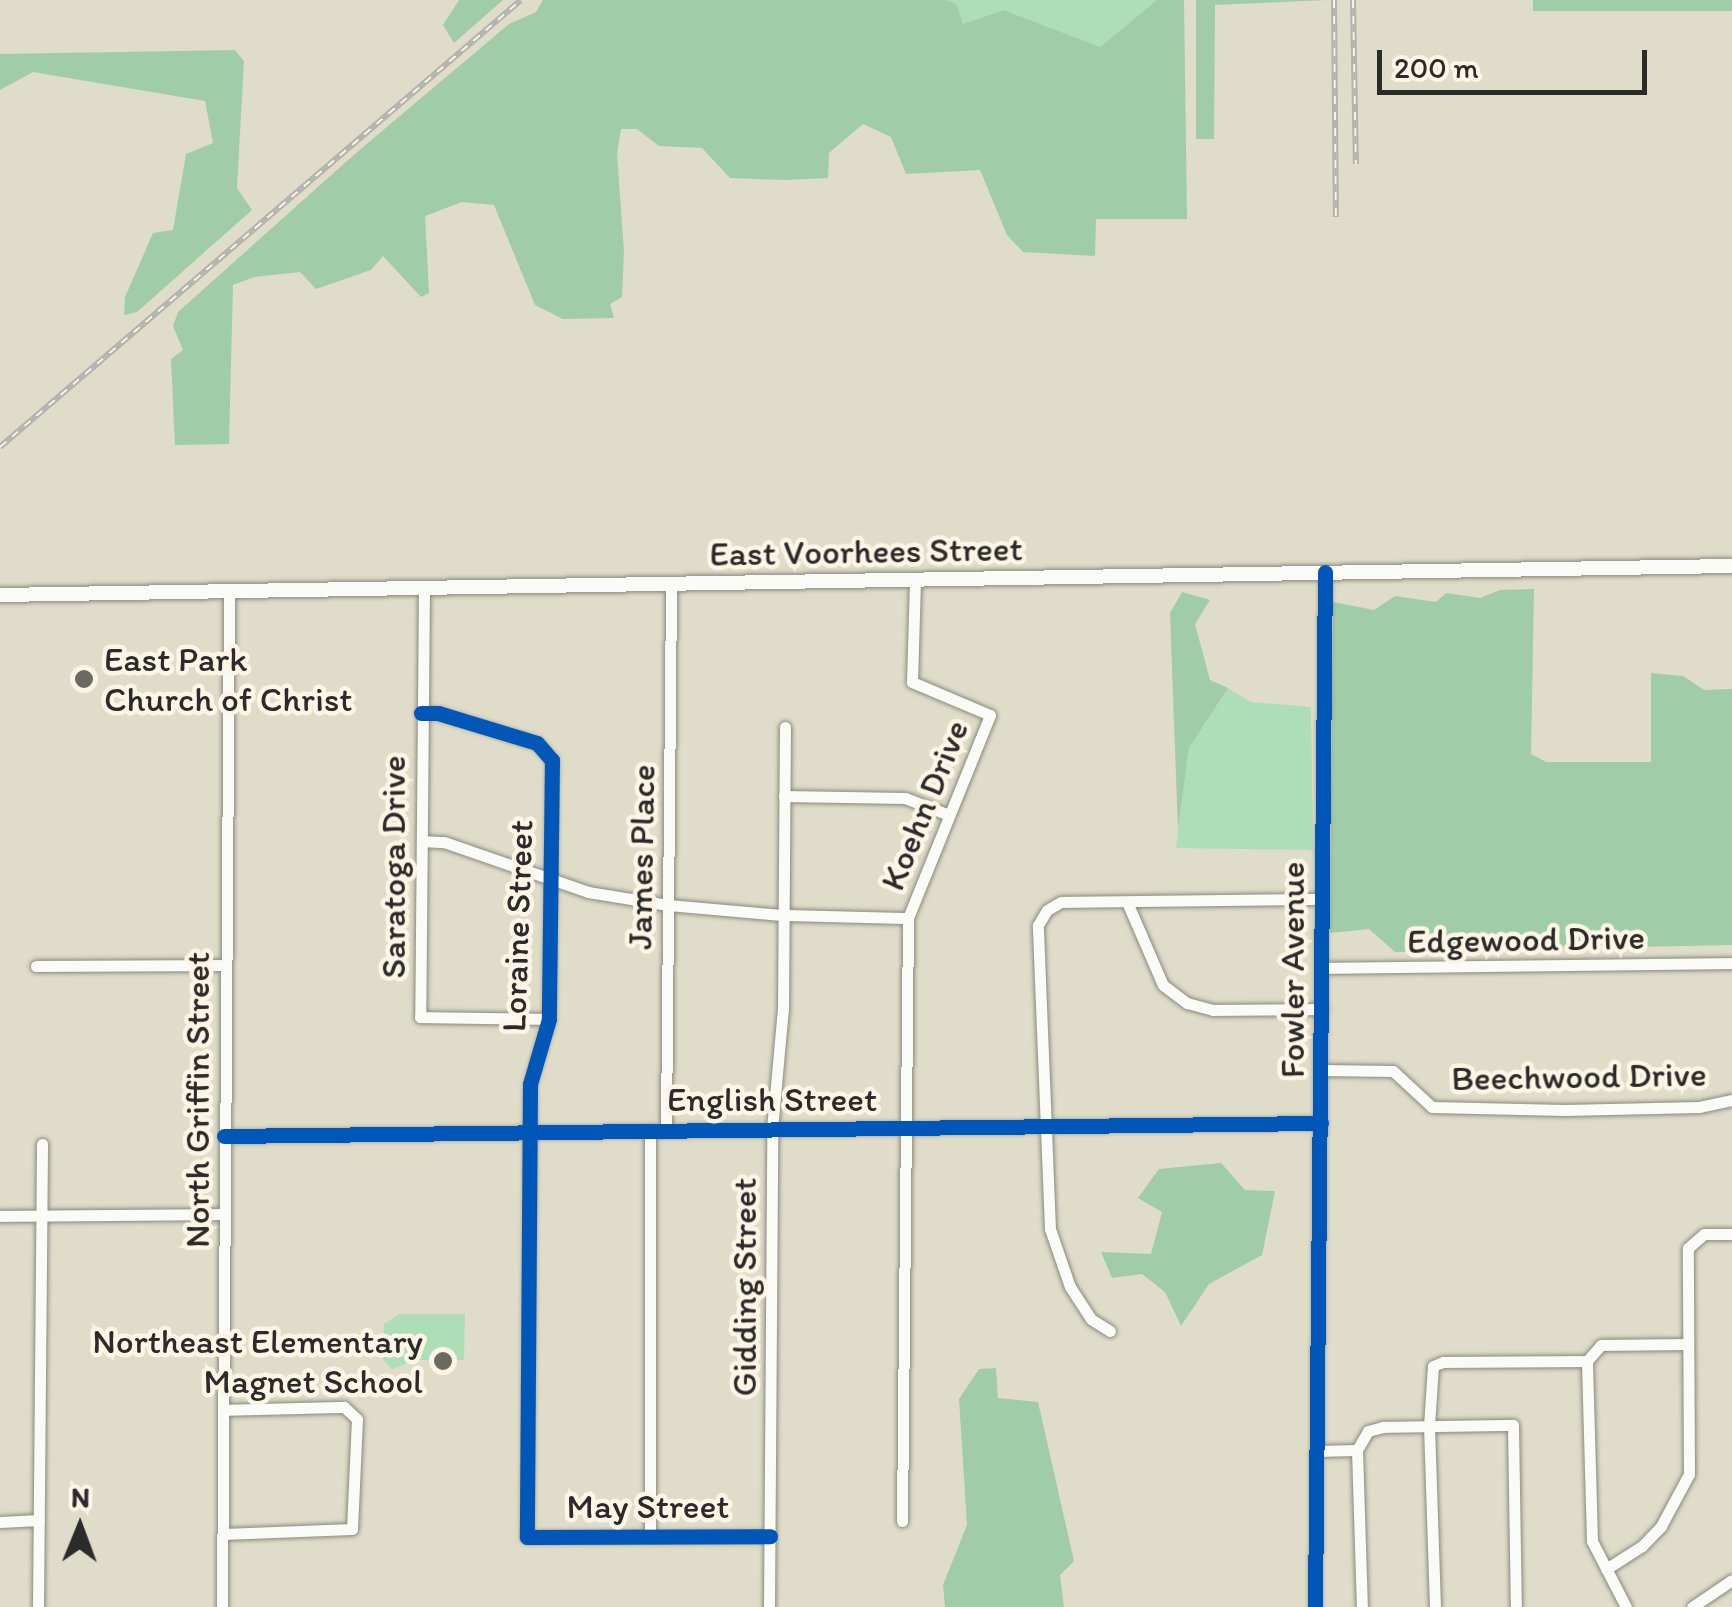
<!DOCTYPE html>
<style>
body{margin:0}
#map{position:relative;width:1732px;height:1607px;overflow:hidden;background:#dfdcc9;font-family:Itim,sans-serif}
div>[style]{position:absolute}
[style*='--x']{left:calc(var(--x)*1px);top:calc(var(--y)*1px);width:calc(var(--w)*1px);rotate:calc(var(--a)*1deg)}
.green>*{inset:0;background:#aedeb6}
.forest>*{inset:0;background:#a0cca7;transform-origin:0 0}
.roads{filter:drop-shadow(0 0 2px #8a897f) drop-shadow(0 0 2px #8a897f)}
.minor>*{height:11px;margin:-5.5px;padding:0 5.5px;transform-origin:5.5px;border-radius:5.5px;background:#fafaf7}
.major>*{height:14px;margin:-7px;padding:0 7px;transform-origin:7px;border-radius:7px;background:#fafaf7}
.rail>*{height:6px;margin-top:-3px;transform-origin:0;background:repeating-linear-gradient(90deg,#fcf5e5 0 8px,#b2b2af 0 16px);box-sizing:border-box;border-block:2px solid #b2b2af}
.cycleway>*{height:15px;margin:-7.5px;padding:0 7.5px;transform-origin:7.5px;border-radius:7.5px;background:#0057b8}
.dots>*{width:28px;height:28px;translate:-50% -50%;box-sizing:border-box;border:5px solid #fcf5e5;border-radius:50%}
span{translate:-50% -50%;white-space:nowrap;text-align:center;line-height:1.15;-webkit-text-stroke:9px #fcf5e5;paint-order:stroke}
.street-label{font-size:35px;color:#2b2b2b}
.poi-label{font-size:35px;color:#2b2b2b}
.left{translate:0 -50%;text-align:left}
.right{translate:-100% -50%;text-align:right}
.north{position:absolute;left:30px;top:1477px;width:100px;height:100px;-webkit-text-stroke:8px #fcf5e5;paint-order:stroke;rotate:1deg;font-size:28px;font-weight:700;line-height:40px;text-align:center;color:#2b2b2b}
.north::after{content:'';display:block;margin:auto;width:35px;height:45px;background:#2b2b2b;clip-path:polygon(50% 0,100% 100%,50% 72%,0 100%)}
.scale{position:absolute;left:1377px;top:50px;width:270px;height:45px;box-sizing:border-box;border:5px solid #2b2b2b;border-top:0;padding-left:12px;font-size:30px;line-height:35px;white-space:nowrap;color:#2b2b2b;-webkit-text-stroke:8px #fcf5e5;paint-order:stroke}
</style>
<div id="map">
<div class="green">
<div style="clip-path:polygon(945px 0,1157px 0,1100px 47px,1004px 10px,963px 24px)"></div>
<div style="clip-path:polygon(1228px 688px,1251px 702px,1311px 707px,1313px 850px,1176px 848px,1189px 748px)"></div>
<div style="clip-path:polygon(399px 1314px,465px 1314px,464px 1360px,416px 1360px,392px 1369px,383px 1359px,387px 1347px,383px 1345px,384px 1324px)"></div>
</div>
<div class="forest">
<div style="clip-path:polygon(459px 0,503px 0,454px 43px,443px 25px)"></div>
<div style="clip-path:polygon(543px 0,945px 0,956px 4px,963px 24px,1004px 10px,1100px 47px,1157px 0,1184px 0,1187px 219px,1096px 219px,1095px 256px,1023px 252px,1007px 235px,980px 170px,906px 174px,891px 137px,863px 124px,829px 153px,828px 178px,786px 180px,730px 178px,702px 148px,659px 146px,637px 129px,621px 129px,617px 154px,624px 252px,622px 297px,610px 304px,614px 318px,563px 319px,535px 305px,494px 205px,462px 202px,425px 216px,429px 293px,421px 297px,383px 256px,371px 270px,316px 289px,300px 272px,254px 277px,233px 285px,229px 444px,175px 445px,171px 359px,183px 350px,173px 326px,178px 312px,356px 153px,509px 24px,536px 12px)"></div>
<div style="clip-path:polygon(1196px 0,1327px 0,1215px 5px,1214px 139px,1196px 139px)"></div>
<div style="left:1533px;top:0;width:199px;height:11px"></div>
<div style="clip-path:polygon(235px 50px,244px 61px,237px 188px,252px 210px,137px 312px,124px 315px,125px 297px,153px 233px,173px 230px,186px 154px,213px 143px,205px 101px,33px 72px,0 90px,0 54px)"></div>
<div style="clip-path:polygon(1534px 589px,1531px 754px,1546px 762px,1651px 762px,1651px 673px,1683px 676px,1704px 690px,1732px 689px,1732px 945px,1395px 952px,1369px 929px,1330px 933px,1333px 602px,1374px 610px,1395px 596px,1436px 602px,1446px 593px,1480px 598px,1500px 590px)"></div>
<div style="clip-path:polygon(1182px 592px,1210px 600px,1195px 624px,1210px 680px,1228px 688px,1189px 748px,1178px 830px,1170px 613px)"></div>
<div style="clip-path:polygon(1221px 1163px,1245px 1190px,1275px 1191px,1262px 1255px,1209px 1284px,1181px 1326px,1165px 1292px,1142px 1274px,1112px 1278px,1101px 1252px,1151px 1254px,1162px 1212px,1138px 1198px,1159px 1169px)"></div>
<div style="clip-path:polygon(996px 1368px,998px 1398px,1038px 1402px,1074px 1561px,1060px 1575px,1064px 1607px,945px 1607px,943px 1585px,967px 1525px,959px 1399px,979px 1369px)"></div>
</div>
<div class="roads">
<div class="minor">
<div style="--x:424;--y:589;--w:428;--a:90.5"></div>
<div style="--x:420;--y:1017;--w:129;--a:0.9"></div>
<div style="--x:421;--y:713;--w:17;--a:0"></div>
<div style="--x:438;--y:713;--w:103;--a:16.9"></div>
<div style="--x:537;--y:743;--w:23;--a:49"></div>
<div style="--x:552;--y:760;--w:259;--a:90.7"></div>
<div style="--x:549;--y:1019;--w:68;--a:106.3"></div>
<div style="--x:530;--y:1084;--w:453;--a:90.4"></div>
<div style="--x:527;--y:1537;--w:243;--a:-0.2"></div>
<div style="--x:784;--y:796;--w:121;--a:0.9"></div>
<div style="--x:905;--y:798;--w:45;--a:20.9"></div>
<div style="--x:422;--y:841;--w:22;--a:3"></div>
<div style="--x:444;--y:842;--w:152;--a:19.1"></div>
<div style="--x:588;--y:892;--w:81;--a:9.2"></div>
<div style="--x:668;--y:905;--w:114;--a:5"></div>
<div style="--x:782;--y:915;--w:126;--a:1.4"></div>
<div style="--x:1127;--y:902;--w:90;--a:66.6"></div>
<div style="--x:1163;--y:985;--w:30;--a:37"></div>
<div style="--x:1187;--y:1003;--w:27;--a:15"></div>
<div style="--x:1213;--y:1010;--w:109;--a:-0.5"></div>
<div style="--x:36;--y:966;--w:190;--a:-0.3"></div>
<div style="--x:1321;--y:968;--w:411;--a:-0.7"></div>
<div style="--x:1322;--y:1070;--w:71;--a:0.8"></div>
<div style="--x:1393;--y:1071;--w:53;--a:42.7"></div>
<div style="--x:1432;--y:1107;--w:133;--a:1.3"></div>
<div style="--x:1565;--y:1110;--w:134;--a:-1.3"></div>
<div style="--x:1699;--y:1107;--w:34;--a:-12"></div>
<div style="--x:666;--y:1129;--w:544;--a:-89.47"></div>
<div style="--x:224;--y:1136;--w:1097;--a:-0.68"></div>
<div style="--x:0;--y:1216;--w:224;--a:-0.5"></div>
<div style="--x:1110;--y:1331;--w:22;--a:-148"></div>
<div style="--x:1091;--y:1319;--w:38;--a:-123"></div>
<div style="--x:1070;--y:1287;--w:61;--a:-109"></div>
<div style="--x:1050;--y:1229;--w:304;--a:-92.3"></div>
<div style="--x:1038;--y:925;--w:17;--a:-59"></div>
<div style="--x:1047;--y:910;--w:16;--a:-30"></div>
<div style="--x:1061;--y:902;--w:261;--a:-0.7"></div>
<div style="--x:1357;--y:1450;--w:157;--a:88.2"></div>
<div style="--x:1316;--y:1451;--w:41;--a:-1.4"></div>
<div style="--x:1357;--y:1450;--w:22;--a:-60"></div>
<div style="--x:1368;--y:1431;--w:16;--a:-15"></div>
<div style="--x:1383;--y:1427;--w:130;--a:-0.9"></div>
<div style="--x:1513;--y:1425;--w:182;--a:89.1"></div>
<div style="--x:902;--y:1521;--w:603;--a:-89.43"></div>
<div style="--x:908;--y:918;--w:219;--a:-68"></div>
<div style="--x:990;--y:715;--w:85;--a:-157.1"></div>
<div style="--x:912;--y:682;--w:101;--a:-88.3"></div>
<div style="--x:0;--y:1522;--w:39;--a:-3"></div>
<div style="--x:223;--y:1534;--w:129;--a:-2.2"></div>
<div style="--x:352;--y:1529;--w:110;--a:-87.4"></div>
<div style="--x:357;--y:1419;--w:18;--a:-137"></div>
<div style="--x:344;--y:1407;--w:121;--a:178.6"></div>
<div style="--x:650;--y:1535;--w:405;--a:-90"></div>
<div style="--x:1606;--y:1569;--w:43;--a:-32.6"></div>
<div style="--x:1642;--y:1546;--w:28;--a:-46"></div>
<div style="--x:1661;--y:1526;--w:59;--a:-61.7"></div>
<div style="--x:1689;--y:1474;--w:226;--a:-90.3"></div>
<div style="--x:1688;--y:1248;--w:21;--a:-41"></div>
<div style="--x:1704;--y:1234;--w:28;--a:0"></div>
<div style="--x:38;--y:1607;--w:463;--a:-89.5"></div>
<div style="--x:222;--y:1607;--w:1014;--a:-89.6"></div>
<div style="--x:769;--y:1607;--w:478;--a:-89.6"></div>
<div style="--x:772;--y:1129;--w:121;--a:-84.8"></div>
<div style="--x:783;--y:1009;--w:282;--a:-89.6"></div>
<div style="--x:1315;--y:1607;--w:1035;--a:-89.45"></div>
<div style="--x:1435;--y:1607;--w:181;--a:-91.9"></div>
<div style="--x:1429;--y:1426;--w:60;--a:-86.2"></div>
<div style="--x:1433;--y:1366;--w:11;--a:-22"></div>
<div style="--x:1443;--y:1362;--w:144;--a:-0.4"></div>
<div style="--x:1626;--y:1607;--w:74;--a:-117.3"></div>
<div style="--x:1592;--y:1541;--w:180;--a:-91.6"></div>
<div style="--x:1587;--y:1361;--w:21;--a:-49"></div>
<div style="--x:1601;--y:1345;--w:86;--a:-0.7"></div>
<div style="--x:1692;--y:1607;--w:48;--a:-34"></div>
</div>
<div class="major">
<div style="--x:0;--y:595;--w:1732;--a:-0.96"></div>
</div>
</div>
<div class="rail">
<div style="--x:1334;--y:0;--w:217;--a:89.5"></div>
<div style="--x:1353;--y:0;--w:164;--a:89"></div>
<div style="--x:0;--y:447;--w:686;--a:-40.63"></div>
</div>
<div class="cycleway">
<div style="--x:421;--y:713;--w:17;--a:0"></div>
<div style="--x:438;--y:713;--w:103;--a:16.9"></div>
<div style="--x:537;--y:743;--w:23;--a:49"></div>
<div style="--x:552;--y:760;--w:259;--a:90.7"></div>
<div style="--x:549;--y:1019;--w:68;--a:106.3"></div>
<div style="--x:530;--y:1084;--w:453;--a:90.4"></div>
<div style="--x:527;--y:1537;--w:243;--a:-0.2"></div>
<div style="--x:224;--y:1136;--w:1097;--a:-0.68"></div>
<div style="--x:1315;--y:1607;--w:1035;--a:-89.45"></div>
</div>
<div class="dots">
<div style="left:84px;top:679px;background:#6a6962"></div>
<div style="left:443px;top:1361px;background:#6a6962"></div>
</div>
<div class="street-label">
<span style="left:866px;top:551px;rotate:-1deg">East Voorhees Street</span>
<span style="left:924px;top:805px;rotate:-68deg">Koehn Drive</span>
<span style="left:641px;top:857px;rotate:-89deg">James Place</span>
<span style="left:393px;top:867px;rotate:-90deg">Saratoga Drive</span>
<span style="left:517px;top:926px;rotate:-88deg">Loraine Street</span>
<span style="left:1526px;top:939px;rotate:-1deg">Edgewood Drive</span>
<span style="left:1292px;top:970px;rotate:-90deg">Fowler Avenue</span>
<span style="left:1579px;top:1076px;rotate:-1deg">Beechwood Drive</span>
<span style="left:772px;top:1099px">English Street</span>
<span style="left:197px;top:1100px;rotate:-90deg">North Griffin Street</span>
<span style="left:744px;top:1287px;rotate:-90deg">Gidding Street</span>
<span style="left:648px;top:1506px">May Street</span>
</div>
<div class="poi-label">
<span class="left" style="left:104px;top:679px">East Park<br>Church of Christ</span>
<span class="right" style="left:423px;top:1361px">Northeast Elementary<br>Magnet School</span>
</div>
<div class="north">N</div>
<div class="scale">200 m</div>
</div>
